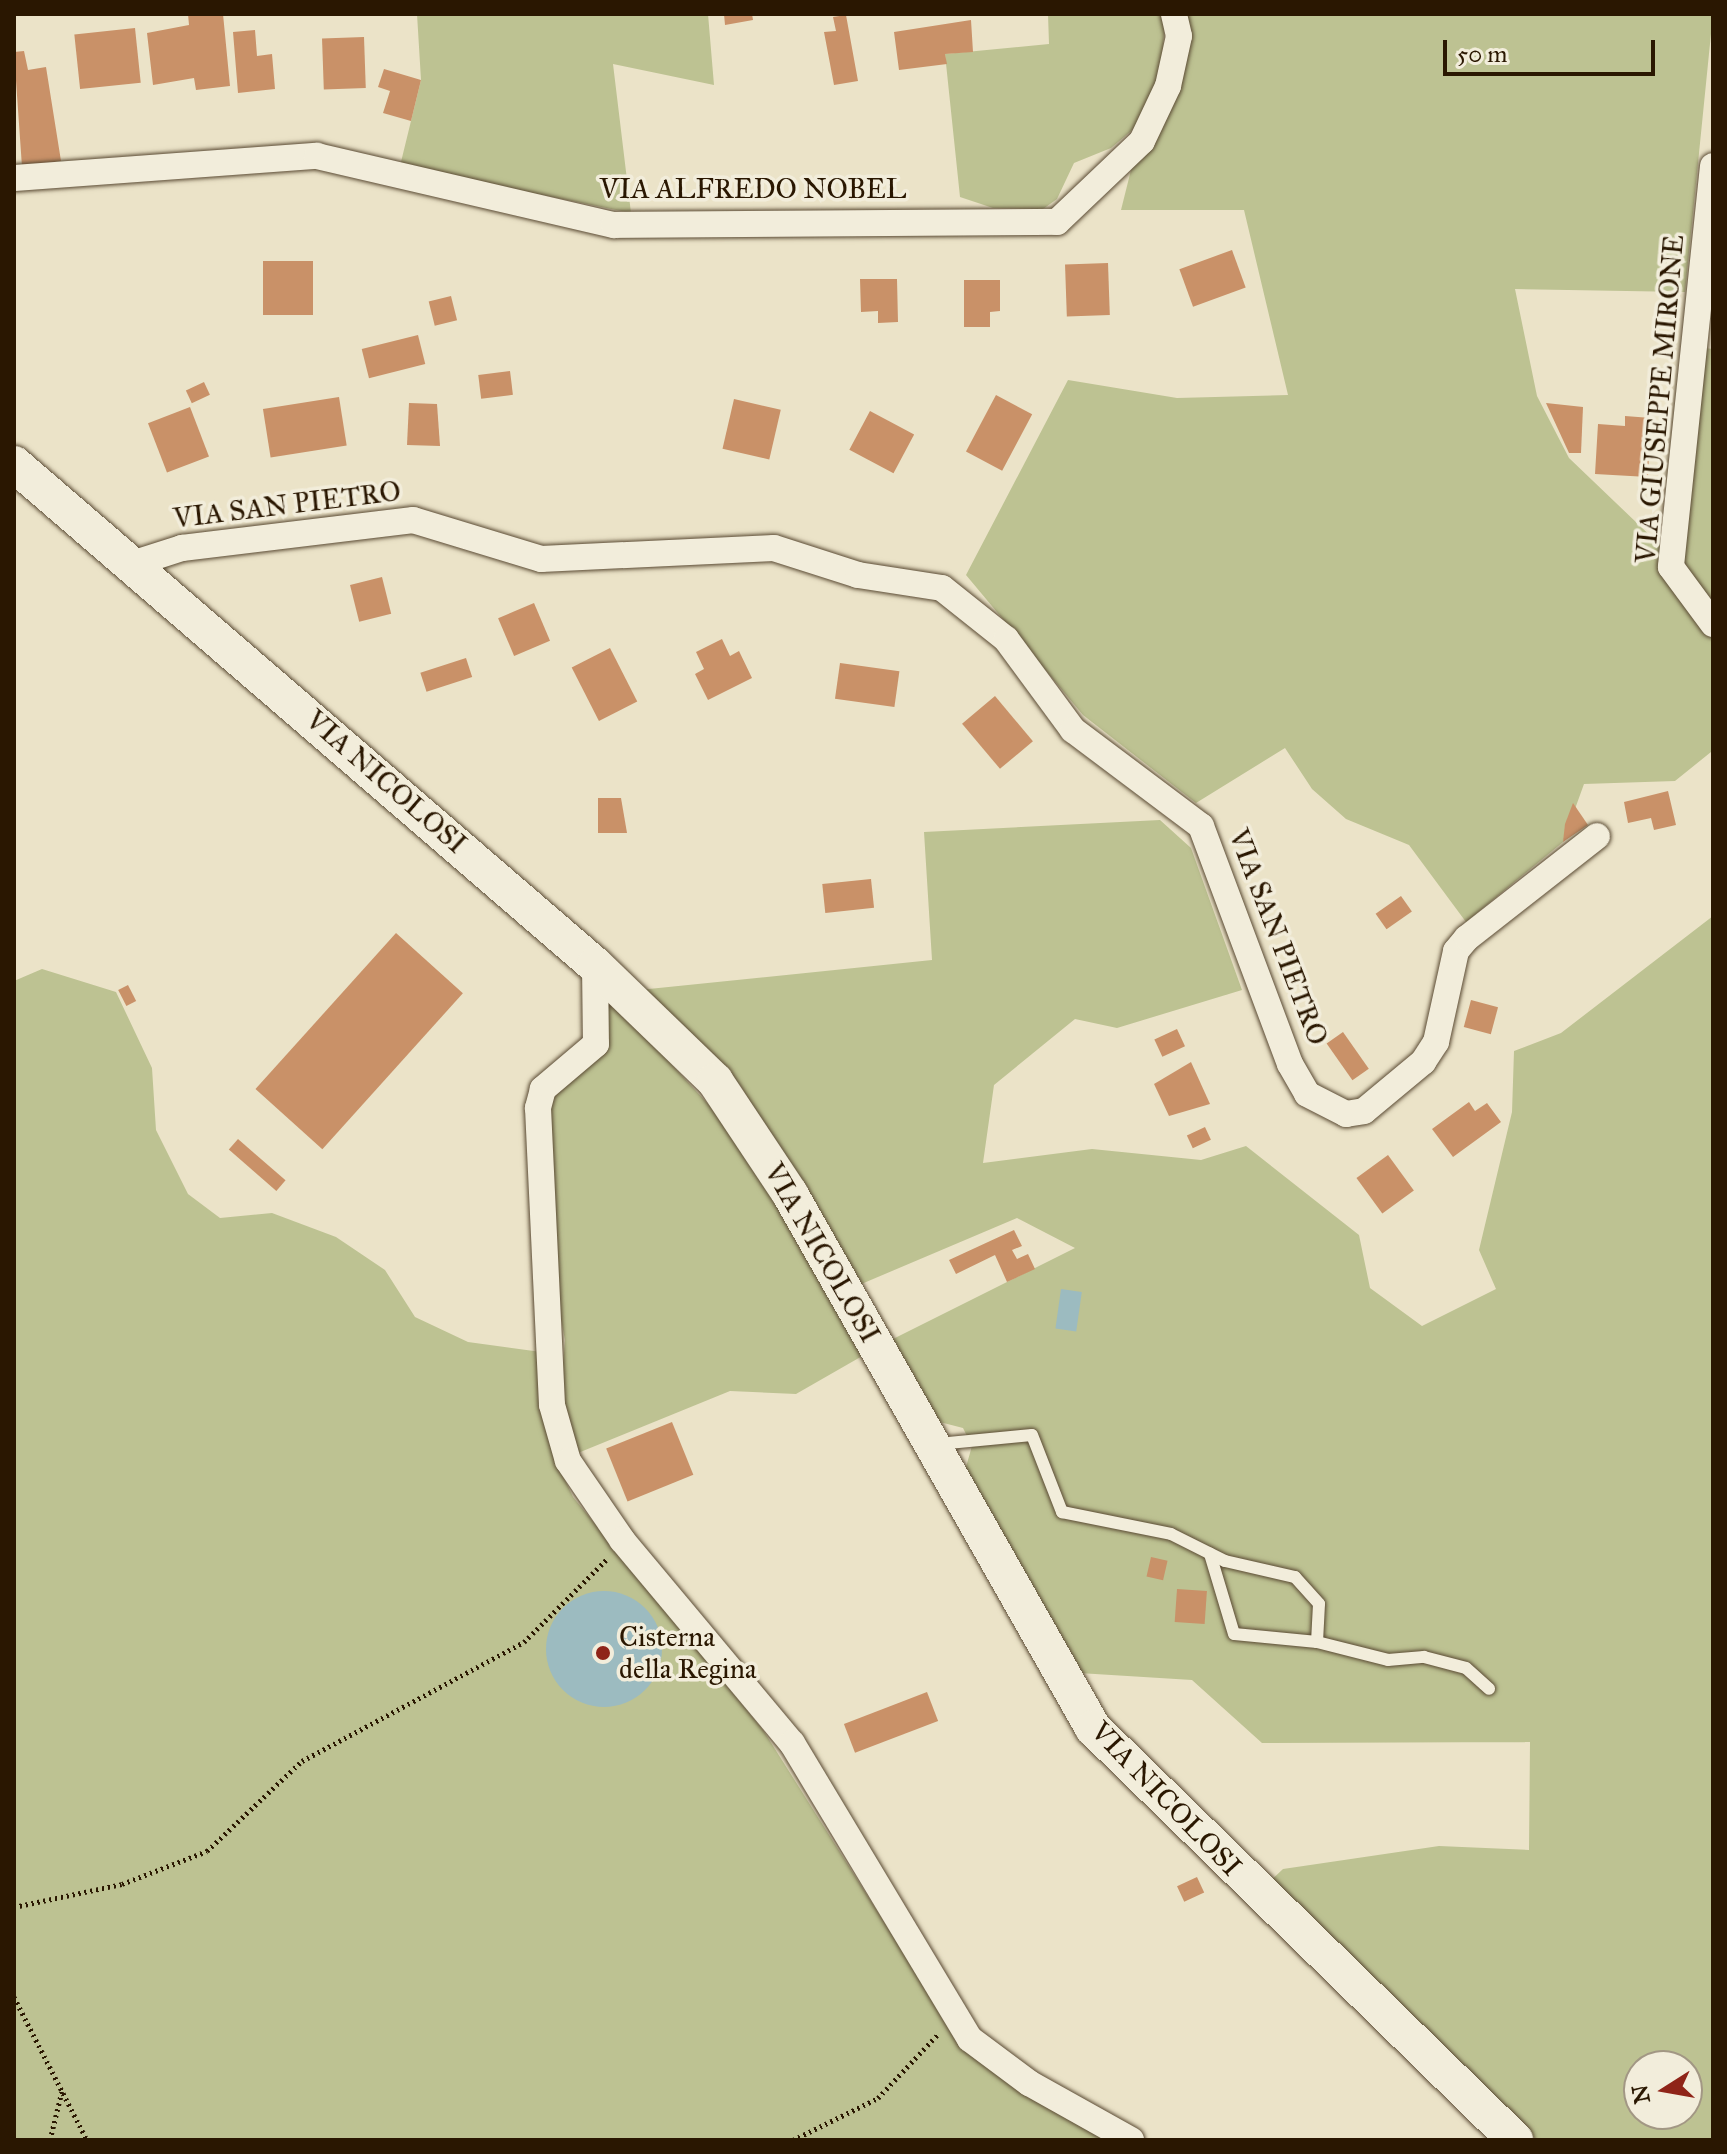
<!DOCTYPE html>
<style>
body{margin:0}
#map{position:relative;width:1727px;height:2154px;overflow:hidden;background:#ebe3c8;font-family:"IM FELL Great Primer",serif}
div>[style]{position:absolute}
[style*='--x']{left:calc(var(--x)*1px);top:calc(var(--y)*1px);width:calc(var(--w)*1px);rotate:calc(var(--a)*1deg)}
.green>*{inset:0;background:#bdc292}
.water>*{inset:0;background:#9cbbc0;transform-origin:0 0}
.round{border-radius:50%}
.building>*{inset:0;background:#c99168;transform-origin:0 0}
.path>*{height:5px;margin-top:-2.5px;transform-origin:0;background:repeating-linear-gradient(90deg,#2a1701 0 2px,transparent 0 6px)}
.roads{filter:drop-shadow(0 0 2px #5a4a33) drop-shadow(0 0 2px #5a4a33)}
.lane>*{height:12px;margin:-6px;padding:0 6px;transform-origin:6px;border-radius:6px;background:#f2eddb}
.street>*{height:26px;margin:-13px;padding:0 13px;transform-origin:13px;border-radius:13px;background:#f2eddb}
.secondary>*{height:36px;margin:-18px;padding:0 18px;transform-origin:18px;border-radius:18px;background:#f2eddb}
.dots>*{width:22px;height:22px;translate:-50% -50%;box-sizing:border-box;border:4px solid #f2eddb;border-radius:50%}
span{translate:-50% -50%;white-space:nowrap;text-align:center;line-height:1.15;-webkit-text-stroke:7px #f2eddb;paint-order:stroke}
.street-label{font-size:28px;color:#2a1701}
.poi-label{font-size:28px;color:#2a1701}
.left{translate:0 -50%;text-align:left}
.frame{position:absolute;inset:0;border:16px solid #2a1701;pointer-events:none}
.north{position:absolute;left:1623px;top:2050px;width:80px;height:80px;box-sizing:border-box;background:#f2eddb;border:2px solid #a29784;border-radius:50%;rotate:259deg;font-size:22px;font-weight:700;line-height:32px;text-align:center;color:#2a1701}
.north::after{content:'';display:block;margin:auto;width:28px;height:36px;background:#8f2418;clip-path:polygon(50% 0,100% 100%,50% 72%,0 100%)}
.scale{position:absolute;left:1443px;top:40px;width:212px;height:36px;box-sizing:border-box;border:4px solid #2a1701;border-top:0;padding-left:10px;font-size:24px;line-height:28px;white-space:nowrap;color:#2a1701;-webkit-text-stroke:6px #f2eddb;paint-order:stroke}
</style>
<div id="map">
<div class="green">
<div style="clip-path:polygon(417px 14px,708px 14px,714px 85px,613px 64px,631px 213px,400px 166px,421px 80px)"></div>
<div style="clip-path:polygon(1048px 14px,1165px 14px,1162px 68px,1137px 126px,1111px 148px,1074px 163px,1057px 199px,1043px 209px,993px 208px,960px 197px,945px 54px,1049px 44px)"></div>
<div style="clip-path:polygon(1183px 14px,1713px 14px,1685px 292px,1515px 289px,1537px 396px,1569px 458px,1662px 547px,1713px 634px,1711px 752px,1675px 781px,1584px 784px,1563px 842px,1466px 922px,1409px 845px,1346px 819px,1312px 789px,1285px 748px,1196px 803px,1083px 715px,966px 575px,1068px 380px,1177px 398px,1288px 395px,1244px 210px,1121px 210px,1131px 170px,1160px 123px)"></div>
<div style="clip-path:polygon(1704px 348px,1713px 349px,1713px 608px,1682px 574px)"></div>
<div style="clip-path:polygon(evenodd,1160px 820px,1191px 848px,1242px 990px,1117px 1028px,1075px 1019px,994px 1085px,983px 1163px,1092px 1149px,1201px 1160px,1246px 1146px,1359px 1235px,1370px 1288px,1422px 1326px,1496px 1289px,1479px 1250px,1512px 1112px,1514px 1051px,1561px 1033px,1713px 916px,1713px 2140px,1537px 2140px,1268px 1883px,1283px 1869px,1439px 1846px,1529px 1850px,1530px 1742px,1262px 1743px,1192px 1680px,1079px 1673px,964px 1474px,972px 1446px,963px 1428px,932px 1420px,889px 1341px,1075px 1248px,1017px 1218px,859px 1285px,740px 1085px,639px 990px,932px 960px,924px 832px,1160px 820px,1639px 2066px,1687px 2066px,1687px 2114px,1639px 2114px,1639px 2066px)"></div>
<div style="clip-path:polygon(42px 969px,116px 992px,152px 1068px,156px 1130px,188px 1194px,220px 1218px,272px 1213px,336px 1237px,385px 1270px,415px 1317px,468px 1342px,541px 1352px,559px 1467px,573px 1497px,763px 1730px,942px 2014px,1104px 2140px,14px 2140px,14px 981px)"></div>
<div style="clip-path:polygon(604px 992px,736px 1134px,864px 1355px,796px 1394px,730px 1391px,573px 1455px,560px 1402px,565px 1340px,552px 1272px,551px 1090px,565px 1079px)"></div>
</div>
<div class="water">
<div style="left:1061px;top:1289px;width:21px;height:40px;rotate:8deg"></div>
<div class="round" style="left:546px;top:1591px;width:116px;height:116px"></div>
</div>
<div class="building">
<div style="clip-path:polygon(188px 14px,223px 14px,230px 86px,196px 90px,194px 78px,153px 85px,147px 33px,189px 25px)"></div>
<div style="clip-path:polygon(724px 14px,752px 14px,753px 20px,725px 25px)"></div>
<div style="clip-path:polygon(846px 15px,858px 81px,834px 85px,824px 32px,836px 31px,833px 17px)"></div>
<div style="clip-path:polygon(971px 20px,973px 52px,945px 54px,947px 64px,899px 70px,894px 32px)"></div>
<div style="left:135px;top:28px;width:55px;height:61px;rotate:84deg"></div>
<div style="clip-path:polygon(255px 30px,257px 56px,272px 54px,275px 89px,238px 93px,233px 32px)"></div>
<div style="left:364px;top:37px;width:51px;height:42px;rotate:88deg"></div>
<div style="clip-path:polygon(24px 51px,28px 70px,46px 67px,61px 161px,22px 167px,14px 52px)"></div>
<div style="clip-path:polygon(384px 69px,421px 80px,411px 121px,383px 113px,390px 91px,378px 87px)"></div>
<div style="left:1232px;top:250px;width:40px;height:56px;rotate:70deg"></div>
<div style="left:263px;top:261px;width:50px;height:54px"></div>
<div style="left:1108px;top:263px;width:52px;height:43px;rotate:88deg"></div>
<div style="clip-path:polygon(860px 279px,897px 279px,898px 322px,878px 323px,878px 311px,861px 312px)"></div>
<div style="clip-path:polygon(964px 280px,1000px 280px,1000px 311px,990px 312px,990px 327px,964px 327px)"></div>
<div style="left:451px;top:296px;width:25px;height:23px;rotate:76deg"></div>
<div style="left:418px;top:335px;width:30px;height:58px;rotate:76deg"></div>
<div style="left:510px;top:371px;width:24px;height:32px;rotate:83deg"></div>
<div style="left:204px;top:382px;width:14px;height:20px;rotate:65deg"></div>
<div style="left:996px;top:395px;width:41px;height:64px;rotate:28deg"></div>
<div style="left:339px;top:397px;width:49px;height:77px;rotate:81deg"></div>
<div style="left:734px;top:399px;width:48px;height:51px;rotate:13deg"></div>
<div style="clip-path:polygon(409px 403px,437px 404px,440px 446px,407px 445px)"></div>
<div style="clip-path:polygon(1546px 403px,1583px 407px,1581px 453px,1569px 453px)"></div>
<div style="left:190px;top:407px;width:53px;height:45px;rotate:69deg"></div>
<div style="left:870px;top:411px;width:50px;height:44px;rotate:28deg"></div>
<div style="clip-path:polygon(1625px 416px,1651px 418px,1648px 477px,1595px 474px,1598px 424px,1625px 426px)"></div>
<div style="left:382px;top:577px;width:38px;height:33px;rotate:76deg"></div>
<div style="left:534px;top:603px;width:41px;height:39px;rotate:67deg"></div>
<div style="clip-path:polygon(722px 639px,730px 656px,739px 651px,752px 678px,708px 700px,695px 674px,704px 669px,696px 652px)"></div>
<div style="left:610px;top:648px;width:60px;height:43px;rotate:63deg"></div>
<div style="left:466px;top:658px;width:20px;height:48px;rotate:72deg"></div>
<div style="left:840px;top:663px;width:60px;height:36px;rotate:8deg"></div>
<div style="left:995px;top:696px;width:59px;height:43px;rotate:50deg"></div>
<div style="clip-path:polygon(1668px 791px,1676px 825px,1654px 830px,1651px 818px,1628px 823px,1624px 802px)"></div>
<div style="clip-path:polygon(598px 798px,621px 798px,627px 833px,598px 833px)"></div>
<div style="clip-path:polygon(1573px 803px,1588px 825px,1563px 842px,1565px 824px)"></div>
<div style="left:871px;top:879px;width:29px;height:49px;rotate:84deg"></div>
<div style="left:1401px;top:896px;width:19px;height:31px;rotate:55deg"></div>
<div style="left:396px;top:933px;width:90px;height:210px;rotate:42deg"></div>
<div style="left:128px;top:985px;width:18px;height:11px;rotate:63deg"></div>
<div style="left:1471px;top:1000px;width:28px;height:28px;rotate:15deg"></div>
<div style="left:1177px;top:1029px;width:19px;height:25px;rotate:65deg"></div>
<div style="left:1343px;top:1032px;width:45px;height:20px;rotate:55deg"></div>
<div style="clip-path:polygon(1191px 1062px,1210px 1104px,1169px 1116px,1154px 1084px)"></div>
<div style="clip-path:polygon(1469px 1102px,1475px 1111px,1487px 1103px,1501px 1122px,1453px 1157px,1432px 1129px)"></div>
<div style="left:1205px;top:1127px;width:14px;height:20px;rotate:65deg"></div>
<div style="left:238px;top:1139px;width:63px;height:14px;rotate:41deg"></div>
<div style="left:1388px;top:1155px;width:44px;height:39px;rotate:54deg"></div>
<div style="clip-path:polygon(1014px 1230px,1022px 1246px,1012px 1250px,1017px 1259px,1028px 1254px,1035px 1269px,1007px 1282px,995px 1255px,956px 1274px,949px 1260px)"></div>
<div style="left:672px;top:1422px;width:57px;height:71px;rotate:68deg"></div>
<div style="left:1151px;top:1557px;width:17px;height:20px;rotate:13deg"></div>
<div style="left:1177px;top:1589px;width:30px;height:33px;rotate:4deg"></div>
<div style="left:927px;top:1692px;width:31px;height:89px;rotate:69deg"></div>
<div style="left:1197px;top:1877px;width:17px;height:22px;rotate:65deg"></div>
</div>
<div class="path">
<div style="--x:14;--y:1907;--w:110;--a:-12"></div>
<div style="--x:122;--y:1884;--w:91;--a:-21.2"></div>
<div style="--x:207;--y:1851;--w:131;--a:-43.5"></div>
<div style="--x:302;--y:1761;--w:252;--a:-28.2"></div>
<div style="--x:524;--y:1642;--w:117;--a:-45"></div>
<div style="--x:14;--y:1997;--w:161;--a:63"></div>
<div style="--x:50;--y:2140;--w:50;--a:-76.2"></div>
<div style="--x:793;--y:2140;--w:95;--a:-26.3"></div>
<div style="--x:878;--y:2098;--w:88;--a:-46.8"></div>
</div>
<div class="roads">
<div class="lane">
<div style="--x:938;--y:1444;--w:94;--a:-5.5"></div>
<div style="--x:1032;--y:1435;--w:83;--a:68.7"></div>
<div style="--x:1062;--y:1512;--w:111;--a:11.4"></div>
<div style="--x:1171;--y:1534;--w:60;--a:26.6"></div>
<div style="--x:1225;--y:1561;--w:72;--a:12.9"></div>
<div style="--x:1295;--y:1577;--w:36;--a:48"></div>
<div style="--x:1319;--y:1604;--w:38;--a:93"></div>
<div style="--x:1317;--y:1642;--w:83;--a:-174.5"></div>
<div style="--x:1234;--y:1634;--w:84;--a:-106.7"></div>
<div style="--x:1317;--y:1642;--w:73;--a:14.2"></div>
<div style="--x:1388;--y:1660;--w:36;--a:-5"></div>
<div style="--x:1424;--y:1657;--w:43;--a:14.7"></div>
<div style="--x:1466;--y:1668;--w:31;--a:42"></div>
</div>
<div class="street">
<div style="--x:1713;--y:166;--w:403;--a:96"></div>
<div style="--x:1671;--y:567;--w:71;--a:53.6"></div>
<div style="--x:14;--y:178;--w:304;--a:-4.2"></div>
<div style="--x:317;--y:156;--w:305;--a:13.1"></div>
<div style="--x:614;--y:225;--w:443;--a:-0.4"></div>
<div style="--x:1057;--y:222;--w:117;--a:-43.6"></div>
<div style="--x:1142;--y:141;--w:61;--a:-64.7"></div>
<div style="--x:1168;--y:86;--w:51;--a:-77.6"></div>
<div style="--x:1179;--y:36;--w:23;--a:-103"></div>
<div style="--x:129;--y:565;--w:56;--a:-17.8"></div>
<div style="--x:182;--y:548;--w:233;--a:-6.9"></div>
<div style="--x:413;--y:520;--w:134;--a:16.9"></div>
<div style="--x:541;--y:559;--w:233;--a:-2.7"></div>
<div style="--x:774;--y:548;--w:88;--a:17.8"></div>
<div style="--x:858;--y:575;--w:85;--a:8.8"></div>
<div style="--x:942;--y:588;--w:82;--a:38.6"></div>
<div style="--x:1006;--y:639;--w:113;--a:53.6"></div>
<div style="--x:1073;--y:730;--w:160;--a:36.9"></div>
<div style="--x:1201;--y:826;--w:254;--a:69.5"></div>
<div style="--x:1290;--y:1064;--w:34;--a:60"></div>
<div style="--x:1307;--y:1094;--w:44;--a:27.1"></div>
<div style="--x:1346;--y:1114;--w:18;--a:-9"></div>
<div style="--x:1364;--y:1111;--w:77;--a:-39.7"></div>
<div style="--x:1423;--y:1062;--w:24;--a:-57"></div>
<div style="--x:1436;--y:1042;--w:93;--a:-77.6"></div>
<div style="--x:1456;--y:951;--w:17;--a:-50"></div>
<div style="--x:1467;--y:938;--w:165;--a:-38.1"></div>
<div style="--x:595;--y:965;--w:79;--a:89.3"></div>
<div style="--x:596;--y:1044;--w:70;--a:139.7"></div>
<div style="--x:543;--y:1089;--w:20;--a:105"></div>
<div style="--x:538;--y:1108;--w:297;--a:87.3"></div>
<div style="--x:552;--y:1405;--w:58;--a:74.1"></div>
<div style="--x:568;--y:1461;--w:96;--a:55.6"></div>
<div style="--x:622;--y:1540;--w:265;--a:50.1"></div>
<div style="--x:792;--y:1743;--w:345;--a:59"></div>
<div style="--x:970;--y:2039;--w:74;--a:36.7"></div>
<div style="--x:1029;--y:2083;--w:117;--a:29.2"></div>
</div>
<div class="secondary">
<div style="--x:14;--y:464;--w:767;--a:40.77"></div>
<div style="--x:595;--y:965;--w:167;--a:44"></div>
<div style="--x:715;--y:1081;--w:136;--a:56.4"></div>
<div style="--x:790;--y:1194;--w:614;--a:60.43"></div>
<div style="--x:1093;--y:1728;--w:590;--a:44.31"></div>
</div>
</div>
<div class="dots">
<div style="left:603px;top:1653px;background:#8f2418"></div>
</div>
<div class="street-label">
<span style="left:753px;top:189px">VIA ALFREDO NOBEL</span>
<span style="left:1660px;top:399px;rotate:-85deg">VIA GIUSEPPE MIRONE</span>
<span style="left:287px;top:505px;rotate:-7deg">VIA SAN PIETRO</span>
<span style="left:386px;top:782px;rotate:41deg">VIA NICOLOSI</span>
<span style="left:1278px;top:937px;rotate:69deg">VIA SAN PIETRO</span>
<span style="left:822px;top:1253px;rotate:60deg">VIA NICOLOSI</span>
<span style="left:1166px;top:1799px;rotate:46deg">VIA NICOLOSI</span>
</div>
<div class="poi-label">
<span class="left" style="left:619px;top:1653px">Cisterna<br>della Regina</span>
</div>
<div class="frame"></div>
<div class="north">N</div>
<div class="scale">50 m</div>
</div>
